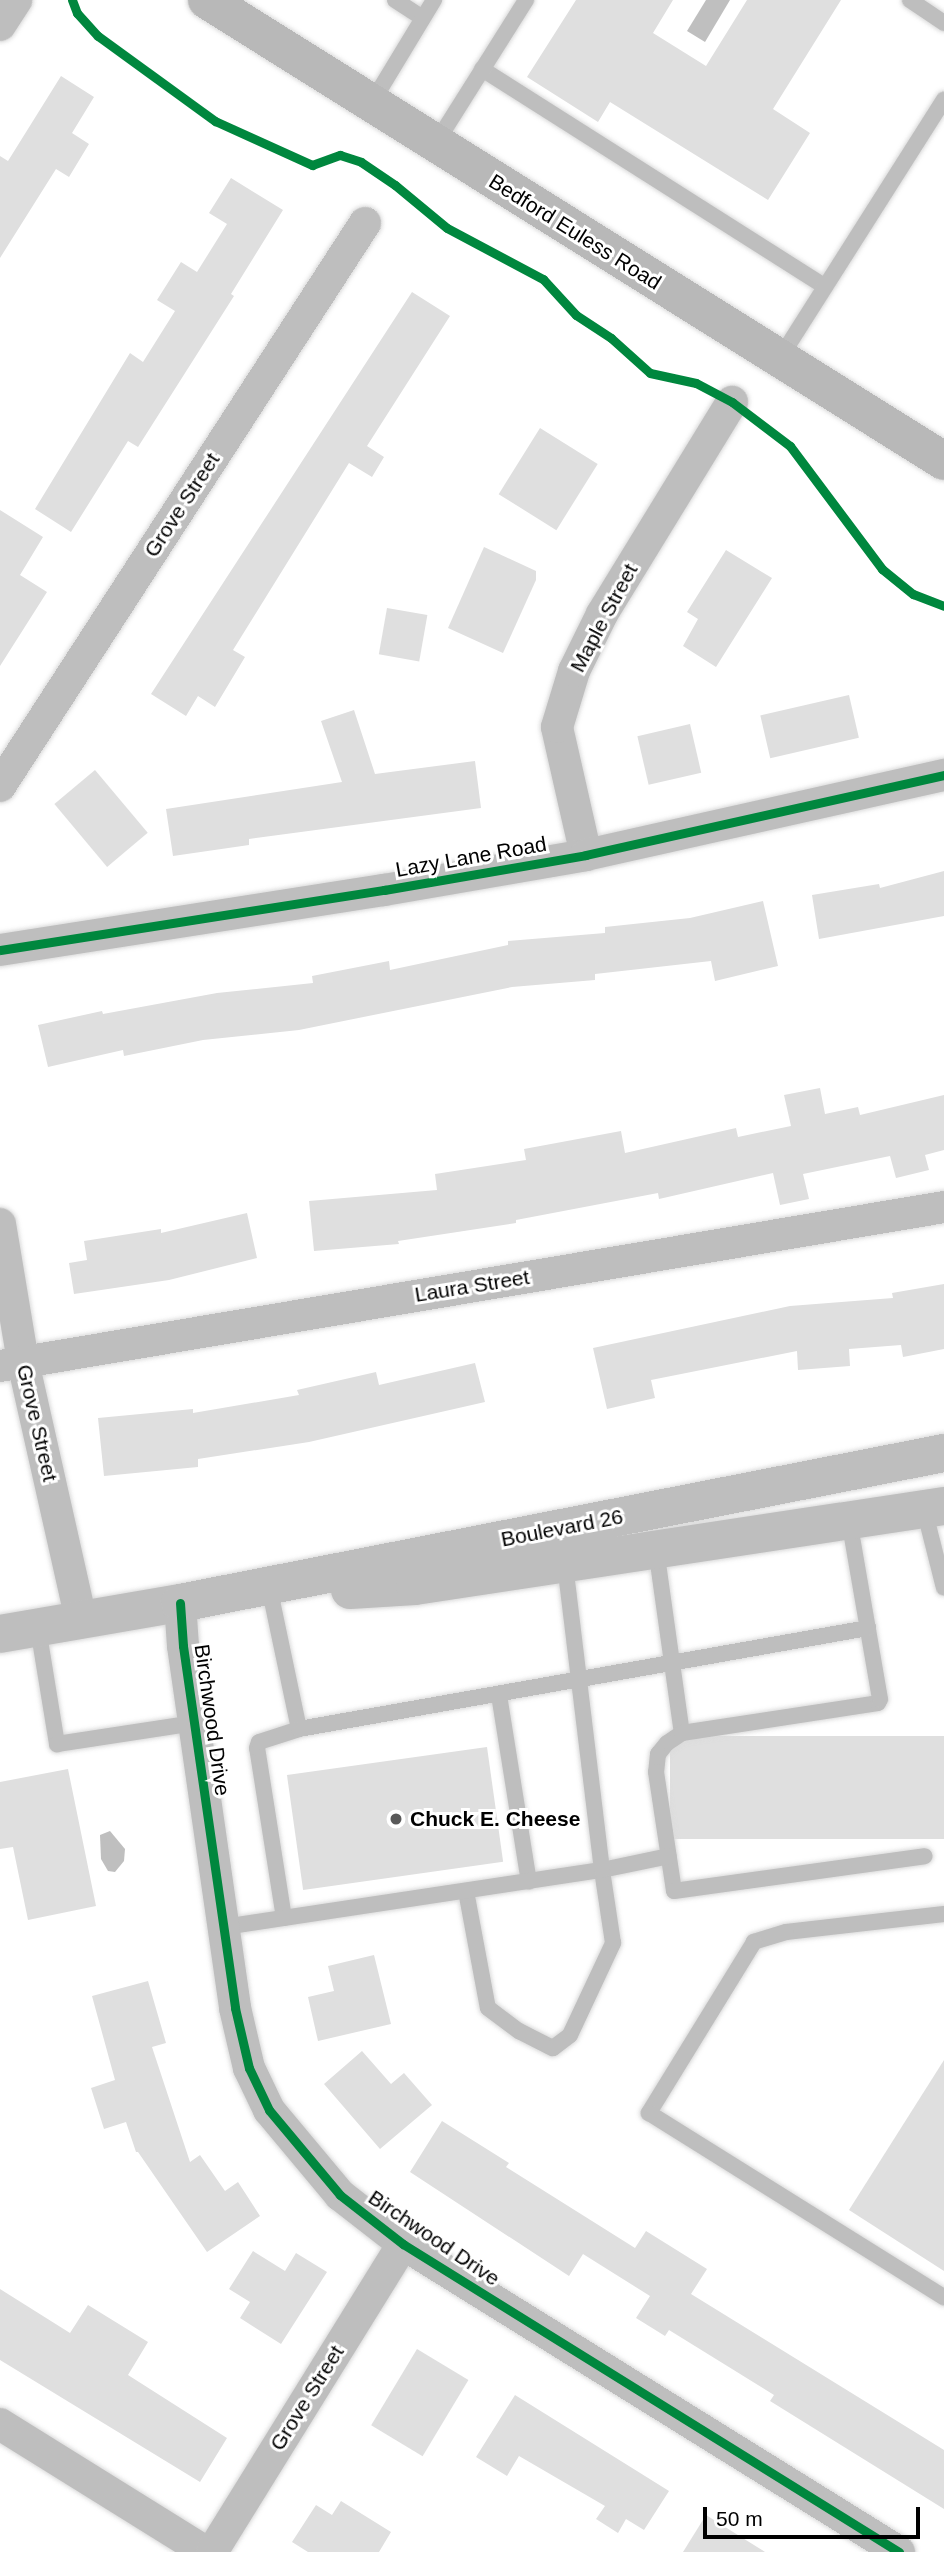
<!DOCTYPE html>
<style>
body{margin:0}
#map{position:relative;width:944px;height:2552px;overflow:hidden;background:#fff;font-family:Arial,sans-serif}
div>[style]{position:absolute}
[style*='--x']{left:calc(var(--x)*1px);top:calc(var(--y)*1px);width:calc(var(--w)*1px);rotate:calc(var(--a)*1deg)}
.water>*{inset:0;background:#bfbfbf}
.building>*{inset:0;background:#dfdfdf;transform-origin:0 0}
.roads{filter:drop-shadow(0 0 2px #dbdbdb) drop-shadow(0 0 2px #dbdbdb)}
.lane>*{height:16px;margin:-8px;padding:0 8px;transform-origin:8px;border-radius:8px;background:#bebebe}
.street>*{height:32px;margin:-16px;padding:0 16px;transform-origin:16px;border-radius:16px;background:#bebebe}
.secondary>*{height:38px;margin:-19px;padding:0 19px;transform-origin:19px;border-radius:19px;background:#b8b8b8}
.primary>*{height:38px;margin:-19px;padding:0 19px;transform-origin:19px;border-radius:19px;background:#bebebe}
.cycleway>*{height:9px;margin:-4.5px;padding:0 4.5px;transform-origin:4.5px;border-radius:4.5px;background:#00873e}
.dots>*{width:19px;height:19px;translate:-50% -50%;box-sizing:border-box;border:4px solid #fff;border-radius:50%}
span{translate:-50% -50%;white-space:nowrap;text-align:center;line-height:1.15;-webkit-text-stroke:6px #fff;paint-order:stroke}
.street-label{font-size:21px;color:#000}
.poi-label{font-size:21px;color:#000;font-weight:700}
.left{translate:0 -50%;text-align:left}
.scale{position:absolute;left:703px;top:2507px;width:217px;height:32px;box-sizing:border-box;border:4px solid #000;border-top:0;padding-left:9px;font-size:21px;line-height:24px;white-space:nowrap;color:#000;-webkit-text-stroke:5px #fff;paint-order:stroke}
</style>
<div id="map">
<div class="water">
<div style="clip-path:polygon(706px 0,730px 0,705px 42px,687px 31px)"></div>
<div style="clip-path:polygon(110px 1831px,125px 1849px,124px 1861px,115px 1872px,108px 1871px,101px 1859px,100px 1835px)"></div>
</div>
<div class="building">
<div style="clip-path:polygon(576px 0,673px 0,653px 33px,706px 66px,747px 0,841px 0,773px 109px,810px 133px,768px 200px,610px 102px,598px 122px,527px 77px)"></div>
<div style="clip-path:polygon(61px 76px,94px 97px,72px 133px,89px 144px,69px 177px,56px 169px,0 258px,0 156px,8px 161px)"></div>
<div style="clip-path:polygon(231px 178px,283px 210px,231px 294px,234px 296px,138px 447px,128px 441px,71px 532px,35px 509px,130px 353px,143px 362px,175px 311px,157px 300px,181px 262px,197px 272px,227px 224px,209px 213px)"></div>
<div style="clip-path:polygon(412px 292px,450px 316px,367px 446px,384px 457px,372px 477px,349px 463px,233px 650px,245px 657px,215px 707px,198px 696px,186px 716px,151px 694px)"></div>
<div style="left:540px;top:428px;width:68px;height:78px;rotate:32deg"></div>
<div style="clip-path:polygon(0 510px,43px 537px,20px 575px,47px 592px,0 666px)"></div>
<div style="clip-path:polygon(484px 547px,536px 571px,536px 580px,503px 653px,448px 628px)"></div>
<div style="clip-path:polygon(726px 550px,772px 578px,716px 667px,683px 646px,698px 619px,687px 612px)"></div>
<div style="left:387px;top:608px;width:41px;height:47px;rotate:10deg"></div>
<div style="left:849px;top:695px;width:44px;height:91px;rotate:77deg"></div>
<div style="clip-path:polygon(354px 710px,375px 774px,475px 761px,481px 808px,249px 839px,249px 845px,173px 856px,166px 809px,342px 782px,321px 721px)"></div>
<div style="left:690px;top:724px;width:50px;height:54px;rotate:77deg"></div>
<div style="left:95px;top:770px;width:82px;height:53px;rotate:50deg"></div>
<div style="clip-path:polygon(944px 871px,944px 916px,819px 939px,812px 895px,879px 884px,880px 888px)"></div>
<div style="clip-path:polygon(763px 901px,778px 966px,715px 981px,711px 961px,595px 974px,595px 980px,512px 987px,299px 1030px,203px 1040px,124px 1056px,123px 1050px,48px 1067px,38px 1025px,102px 1011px,103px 1014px,217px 993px,313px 983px,312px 976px,389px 961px,390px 970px,508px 945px,508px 941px,605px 933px,605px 927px,690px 918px)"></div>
<div style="clip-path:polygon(820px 1088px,825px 1114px,858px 1107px,860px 1115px,944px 1095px,944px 1150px,925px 1155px,929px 1170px,896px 1178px,890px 1156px,803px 1174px,809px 1199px,780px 1205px,773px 1173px,659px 1199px,658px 1193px,516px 1220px,516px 1223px,398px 1241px,399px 1244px,314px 1251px,309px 1201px,437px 1190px,435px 1174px,526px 1160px,524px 1149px,621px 1131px,625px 1153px,736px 1128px,738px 1137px,791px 1126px,784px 1095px)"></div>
<div style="clip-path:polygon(247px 1213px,257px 1258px,169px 1280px,74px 1294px,69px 1263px,87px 1260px,84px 1241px,161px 1229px,161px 1233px)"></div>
<div style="clip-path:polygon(944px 1284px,944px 1349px,903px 1357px,901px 1345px,849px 1349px,850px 1366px,798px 1370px,797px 1351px,651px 1380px,655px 1398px,607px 1409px,593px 1348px,790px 1306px,893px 1298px,892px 1293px)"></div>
<div style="clip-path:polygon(475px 1363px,485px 1402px,309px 1442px,198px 1459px,198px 1467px,104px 1476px,98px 1418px,193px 1409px,193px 1413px,299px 1395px,297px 1390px,376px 1372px,379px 1385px)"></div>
<div style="left:944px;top:1736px;width:103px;height:274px;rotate:90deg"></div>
<div style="left:487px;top:1747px;width:116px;height:202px;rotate:82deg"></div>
<div style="clip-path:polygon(68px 1769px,96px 1906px,28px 1920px,13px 1847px,0 1849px,0 1782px)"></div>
<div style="clip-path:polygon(374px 1955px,391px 2024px,318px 2041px,308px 1997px,334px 1991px,328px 1966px)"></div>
<div style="clip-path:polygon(148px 1981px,166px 2043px,152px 2047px,190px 2162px,200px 2155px,225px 2191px,238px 2182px,260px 2216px,207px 2252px,138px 2152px,136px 2152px,126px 2122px,104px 2129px,91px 2088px,115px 2080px,92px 1996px)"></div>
<div style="clip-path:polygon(362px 2051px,391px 2084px,404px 2073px,432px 2105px,380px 2149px,324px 2084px)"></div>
<div style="clip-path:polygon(944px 2060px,944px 2271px,849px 2210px)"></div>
<div style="clip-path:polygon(442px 2121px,509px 2163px,506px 2167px,635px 2248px,646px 2231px,707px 2269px,691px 2294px,944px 2450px,944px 2509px,770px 2401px,774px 2395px,669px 2330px,665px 2336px,636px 2318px,650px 2296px,583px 2254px,569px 2276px,410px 2172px)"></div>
<div style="clip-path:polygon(253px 2251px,285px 2271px,296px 2253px,327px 2272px,281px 2344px,240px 2318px,250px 2302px,229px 2289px)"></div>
<div style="clip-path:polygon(0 2289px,70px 2333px,88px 2305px,148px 2342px,128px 2375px,227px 2438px,200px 2482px,0 2360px)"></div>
<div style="left:417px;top:2349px;width:60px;height:89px;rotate:31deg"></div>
<div style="clip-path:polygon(515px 2395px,669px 2491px,644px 2530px,626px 2519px,618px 2533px,596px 2519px,605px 2506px,519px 2456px,507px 2476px,476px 2457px)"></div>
<div style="clip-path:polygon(341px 2501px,391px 2532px,379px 2552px,308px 2552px,292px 2542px,316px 2505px,332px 2515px)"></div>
<div style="clip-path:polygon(706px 2515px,765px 2552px,683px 2552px)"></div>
</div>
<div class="roads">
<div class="lane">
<div style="--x:395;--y:0;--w:33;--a:33"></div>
<div style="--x:910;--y:0;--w:41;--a:34.1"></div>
<div style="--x:482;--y:69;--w:406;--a:32.4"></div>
<div style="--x:371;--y:104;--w:122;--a:-58.8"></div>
<div style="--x:436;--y:143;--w:169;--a:-57.8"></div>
<div style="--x:780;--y:358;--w:306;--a:-57.6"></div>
<div style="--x:924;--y:1509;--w:81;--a:75.8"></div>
<div style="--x:656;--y:1549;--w:186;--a:82"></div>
<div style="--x:682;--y:1733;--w:18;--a:146"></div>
<div style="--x:667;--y:1743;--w:14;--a:129"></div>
<div style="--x:658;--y:1754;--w:18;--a:96"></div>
<div style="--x:656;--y:1772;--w:120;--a:81.4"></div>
<div style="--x:674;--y:1891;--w:253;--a:-7.9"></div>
<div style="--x:271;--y:1596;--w:136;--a:78.1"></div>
<div style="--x:38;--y:1628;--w:118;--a:80.7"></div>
<div style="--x:57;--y:1744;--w:139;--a:-8.7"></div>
<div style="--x:499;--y:1695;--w:189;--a:80.9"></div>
<div style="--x:682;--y:1733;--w:198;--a:-8.7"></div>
<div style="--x:878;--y:1703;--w:4;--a:-63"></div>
<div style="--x:880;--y:1699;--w:182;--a:-99.8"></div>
<div style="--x:466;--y:1891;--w:119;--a:79.4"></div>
<div style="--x:488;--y:2008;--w:39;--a:37"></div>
<div style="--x:519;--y:2031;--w:38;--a:27"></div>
<div style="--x:553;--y:2048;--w:21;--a:-37"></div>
<div style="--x:570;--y:2035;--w:102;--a:-64.9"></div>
<div style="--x:613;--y:1943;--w:74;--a:-98.6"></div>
<div style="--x:602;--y:1870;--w:68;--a:-11.8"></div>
<div style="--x:944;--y:1914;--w:159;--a:173.5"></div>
<div style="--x:786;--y:1932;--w:34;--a:163"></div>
<div style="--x:754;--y:1942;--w:201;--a:121.6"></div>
<div style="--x:649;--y:2113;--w:348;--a:32"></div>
<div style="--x:284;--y:1918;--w:172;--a:-99"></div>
<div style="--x:257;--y:1748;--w:6;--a:-72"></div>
<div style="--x:259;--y:1742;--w:42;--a:-18"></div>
<div style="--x:299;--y:1729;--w:578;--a:-10.07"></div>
<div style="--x:224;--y:1927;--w:382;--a:-8.6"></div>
<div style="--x:602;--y:1870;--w:309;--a:-96.9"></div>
</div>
<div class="street">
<div style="--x:0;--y:25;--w:30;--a:-57"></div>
<div style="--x:0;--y:786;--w:671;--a:-57.04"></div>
<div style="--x:586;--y:855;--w:131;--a:-102.8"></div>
<div style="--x:557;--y:727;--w:59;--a:-73.1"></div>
<div style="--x:574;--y:671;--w:64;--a:-63.8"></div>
<div style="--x:602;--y:614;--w:249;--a:-58.5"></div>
<div style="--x:0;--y:950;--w:389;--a:-8.9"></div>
<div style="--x:384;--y:890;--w:205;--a:-9.8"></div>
<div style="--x:586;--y:855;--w:367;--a:-12.6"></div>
<div style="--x:0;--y:1224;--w:140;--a:80.5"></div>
<div style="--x:23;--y:1362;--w:264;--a:77.3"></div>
<div style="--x:0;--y:1366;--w:957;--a:-9.56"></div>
<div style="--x:180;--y:1603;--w:43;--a:86"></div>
<div style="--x:183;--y:1646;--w:366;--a:81.8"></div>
<div style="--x:235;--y:2008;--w:62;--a:76.9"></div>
<div style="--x:249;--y:2068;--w:47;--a:64.5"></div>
<div style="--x:269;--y:2110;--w:111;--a:50.1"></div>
<div style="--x:340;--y:2195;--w:80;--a:37.9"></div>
<div style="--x:403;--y:2244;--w:584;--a:31.84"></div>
<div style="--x:0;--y:2424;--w:243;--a:31.9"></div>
<div style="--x:212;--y:2552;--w:362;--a:-58.2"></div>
</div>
<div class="secondary">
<div style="--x:207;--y:0;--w:869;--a:32.03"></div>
</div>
<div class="primary">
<div style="--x:350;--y:1590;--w:65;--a:-3.5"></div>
<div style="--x:415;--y:1586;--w:535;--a:-8.6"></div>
<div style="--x:0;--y:1634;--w:183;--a:-9.8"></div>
<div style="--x:180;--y:1603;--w:779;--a:-11.11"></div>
</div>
</div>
<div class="cycleway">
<div style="--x:72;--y:0;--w:14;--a:69"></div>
<div style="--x:77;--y:13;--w:31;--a:48"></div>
<div style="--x:98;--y:36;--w:145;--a:36"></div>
<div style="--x:215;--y:121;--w:107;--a:24.4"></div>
<div style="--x:312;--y:165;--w:30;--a:-20"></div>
<div style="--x:340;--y:155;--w:22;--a:18"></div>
<div style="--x:361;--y:162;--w:41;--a:34.1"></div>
<div style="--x:395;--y:185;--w:67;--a:39.6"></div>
<div style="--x:447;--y:228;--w:109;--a:28"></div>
<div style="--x:543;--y:279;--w:49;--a:47.5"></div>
<div style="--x:576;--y:315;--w:42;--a:33.3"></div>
<div style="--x:611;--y:338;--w:52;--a:41.9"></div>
<div style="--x:650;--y:373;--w:47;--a:12.3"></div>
<div style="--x:696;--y:383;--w:41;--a:27.8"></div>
<div style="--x:732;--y:402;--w:73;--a:37.2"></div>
<div style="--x:790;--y:446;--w:154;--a:53.2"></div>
<div style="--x:882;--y:569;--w:40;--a:39"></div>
<div style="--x:913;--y:594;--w:33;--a:21"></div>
<div style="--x:0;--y:950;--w:389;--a:-8.9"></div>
<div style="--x:384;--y:890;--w:205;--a:-9.8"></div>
<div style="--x:586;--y:855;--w:367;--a:-12.6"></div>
<div style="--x:180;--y:1603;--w:43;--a:86"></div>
<div style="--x:183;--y:1646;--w:366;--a:81.8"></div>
<div style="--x:235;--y:2008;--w:62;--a:76.9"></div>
<div style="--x:249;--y:2068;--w:47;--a:64.5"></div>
<div style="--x:269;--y:2110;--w:111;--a:50.1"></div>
<div style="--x:340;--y:2195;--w:80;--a:37.9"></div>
<div style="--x:403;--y:2244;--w:584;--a:31.84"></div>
</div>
<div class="dots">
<div style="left:396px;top:1819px;background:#595959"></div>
</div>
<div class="street-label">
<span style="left:575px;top:232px;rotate:32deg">Bedford Euless Road</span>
<span style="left:182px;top:505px;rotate:-57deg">Grove Street</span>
<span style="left:604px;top:618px;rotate:-62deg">Maple Street</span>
<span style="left:471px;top:857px;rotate:-10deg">Lazy Lane Road</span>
<span style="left:472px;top:1286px;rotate:-9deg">Laura Street</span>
<span style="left:37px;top:1423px;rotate:77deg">Grove Street</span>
<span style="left:562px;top:1528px;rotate:-11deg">Boulevard 26</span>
<span style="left:212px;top:1720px;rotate:82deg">Birchwood Drive</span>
<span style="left:434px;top:2238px;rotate:34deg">Birchwood Drive</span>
<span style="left:307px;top:2398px;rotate:-58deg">Grove Street</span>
</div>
<div class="poi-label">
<span class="left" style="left:410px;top:1819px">Chuck E. Cheese</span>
</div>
<div class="scale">50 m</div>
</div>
